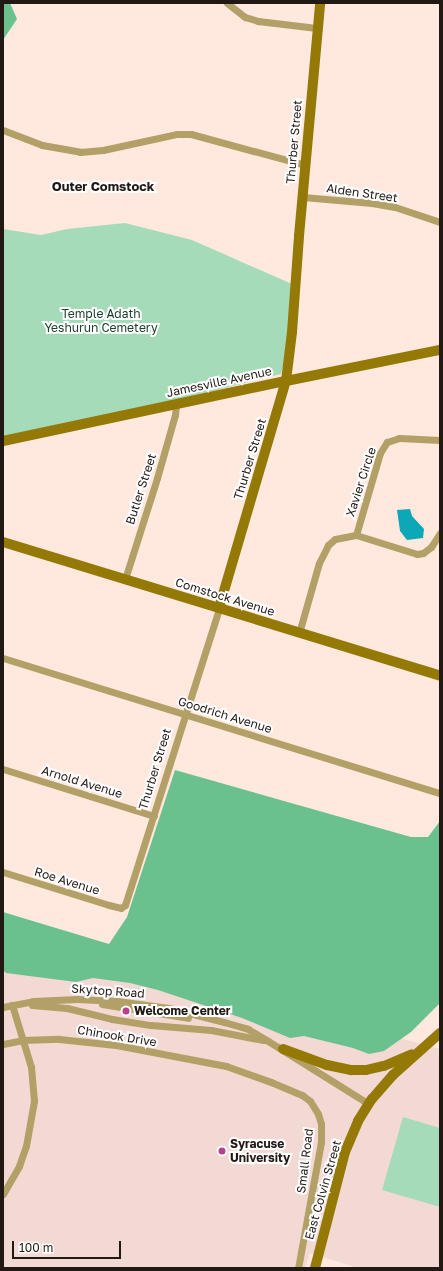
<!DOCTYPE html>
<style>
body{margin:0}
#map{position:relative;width:443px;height:1271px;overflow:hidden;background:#ffe8de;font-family:"Golos Text",sans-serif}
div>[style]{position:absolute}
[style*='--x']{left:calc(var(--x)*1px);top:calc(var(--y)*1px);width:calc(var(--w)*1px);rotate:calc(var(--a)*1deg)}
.education>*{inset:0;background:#f3d9d3}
.green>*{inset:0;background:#a6dbb9}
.forest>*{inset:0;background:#6ac18e}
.water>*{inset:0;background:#0ca8b8}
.street>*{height:7px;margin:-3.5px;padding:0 3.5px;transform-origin:3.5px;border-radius:3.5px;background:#b2a067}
.secondary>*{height:10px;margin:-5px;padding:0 5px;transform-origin:5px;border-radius:5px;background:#947907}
.dots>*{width:11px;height:11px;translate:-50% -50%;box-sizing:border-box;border:2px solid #fff;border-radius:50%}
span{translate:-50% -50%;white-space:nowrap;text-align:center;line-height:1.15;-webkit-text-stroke:4px #fff;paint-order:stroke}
.street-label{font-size:12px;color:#221814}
.park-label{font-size:12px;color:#1b412b}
.poi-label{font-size:12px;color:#221814;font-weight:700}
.left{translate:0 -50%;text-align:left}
.neighbourhood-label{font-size:13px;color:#221814;font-weight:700}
.frame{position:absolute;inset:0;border:4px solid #221814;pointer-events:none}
.scale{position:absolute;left:12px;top:1241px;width:109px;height:18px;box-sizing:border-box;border:2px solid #221814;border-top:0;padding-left:5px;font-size:12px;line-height:14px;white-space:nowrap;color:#221814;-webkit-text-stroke:3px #fff;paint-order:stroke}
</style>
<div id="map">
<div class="education">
<div style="clip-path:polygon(3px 931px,440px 1049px,440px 1268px,358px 1268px,310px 1253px,305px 1268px,3px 1268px)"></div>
</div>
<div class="green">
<div style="clip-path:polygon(125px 223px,192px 240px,292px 284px,287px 353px,281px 374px,170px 402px,3px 437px,3px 229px,41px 235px,67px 229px)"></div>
<div style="clip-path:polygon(403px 1117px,440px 1128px,440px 1207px,382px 1190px)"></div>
</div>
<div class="forest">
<div style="clip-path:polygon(3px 3px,10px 3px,17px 19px,3px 40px)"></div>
<div style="clip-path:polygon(175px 770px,411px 837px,428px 837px,440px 821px,440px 1004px,438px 1005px,411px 1032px,384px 1051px,369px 1054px,353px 1048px,304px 1036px,290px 1038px,242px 1018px,158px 990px,130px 983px,93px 978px,76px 982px,6px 973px,3px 970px,3px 912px,109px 944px,127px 917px)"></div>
</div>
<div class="water">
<div style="clip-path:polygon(410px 509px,412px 516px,424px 529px,423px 538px,407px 540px,400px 531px,397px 510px)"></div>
</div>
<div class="street">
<div style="--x:227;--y:3;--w:23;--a:38"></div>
<div style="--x:245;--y:17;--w:14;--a:17"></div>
<div style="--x:258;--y:21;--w:59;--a:6.8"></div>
<div style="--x:3;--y:130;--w:42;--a:21"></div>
<div style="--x:42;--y:145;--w:39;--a:10"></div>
<div style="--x:80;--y:152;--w:23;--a:-5"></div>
<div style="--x:103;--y:150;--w:76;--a:-12.2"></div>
<div style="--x:177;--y:134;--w:14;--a:0"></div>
<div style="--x:191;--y:134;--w:118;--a:15.2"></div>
<div style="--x:303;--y:197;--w:69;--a:5"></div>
<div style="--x:372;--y:203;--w:23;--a:10"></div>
<div style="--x:395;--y:207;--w:47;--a:18.4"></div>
<div style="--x:356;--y:535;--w:85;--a:-73.7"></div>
<div style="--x:380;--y:453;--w:13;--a:-58"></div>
<div style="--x:387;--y:442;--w:13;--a:-18"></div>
<div style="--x:399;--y:438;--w:41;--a:2.8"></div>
<div style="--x:125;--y:579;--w:106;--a:-72.4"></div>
<div style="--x:157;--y:478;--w:66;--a:-74.1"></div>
<div style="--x:175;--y:415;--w:10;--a:-84"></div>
<div style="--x:299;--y:633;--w:73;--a:-74.1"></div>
<div style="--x:319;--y:563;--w:20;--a:-63"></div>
<div style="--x:328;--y:545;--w:9;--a:-41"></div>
<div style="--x:335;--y:539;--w:21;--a:-11"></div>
<div style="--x:356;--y:535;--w:64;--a:17.3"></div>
<div style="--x:417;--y:554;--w:6;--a:-9"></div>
<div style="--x:423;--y:553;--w:10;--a:-37"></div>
<div style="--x:431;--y:547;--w:17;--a:-57"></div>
<div style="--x:3;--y:658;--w:457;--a:17.2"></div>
<div style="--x:3;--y:769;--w:158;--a:17.3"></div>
<div style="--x:3;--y:872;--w:111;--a:17.3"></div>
<div style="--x:109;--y:905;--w:12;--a:14"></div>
<div style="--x:121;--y:908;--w:5;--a:-37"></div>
<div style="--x:125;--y:905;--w:312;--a:-72.4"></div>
<div style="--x:102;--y:1004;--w:87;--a:9.2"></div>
<div style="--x:32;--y:1005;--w:35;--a:5"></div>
<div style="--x:67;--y:1008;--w:46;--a:13.7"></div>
<div style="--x:112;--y:1019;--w:39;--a:9"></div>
<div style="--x:151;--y:1025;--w:60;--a:4.8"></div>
<div style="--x:211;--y:1030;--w:53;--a:10.9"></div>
<div style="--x:3;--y:1007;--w:31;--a:-11"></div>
<div style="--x:33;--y:1001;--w:44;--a:-2.6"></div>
<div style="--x:77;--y:999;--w:40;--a:2.9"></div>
<div style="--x:117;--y:1001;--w:52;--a:7.7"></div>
<div style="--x:169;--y:1008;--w:57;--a:14.3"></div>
<div style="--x:224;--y:1022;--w:25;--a:16"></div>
<div style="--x:248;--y:1029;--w:23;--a:31"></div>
<div style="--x:268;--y:1041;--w:119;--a:32"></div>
<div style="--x:3;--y:1044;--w:20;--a:-11"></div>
<div style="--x:23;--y:1040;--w:36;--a:-2"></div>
<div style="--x:59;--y:1039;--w:57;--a:6"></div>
<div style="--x:116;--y:1045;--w:112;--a:10.8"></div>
<div style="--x:226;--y:1066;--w:48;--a:19.6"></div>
<div style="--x:271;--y:1082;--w:34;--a:23"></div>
<div style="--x:302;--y:1095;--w:10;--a:37"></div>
<div style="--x:310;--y:1101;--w:15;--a:58"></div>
<div style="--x:318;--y:1114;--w:10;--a:73"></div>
<div style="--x:321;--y:1124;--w:18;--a:90"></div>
<div style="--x:321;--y:1142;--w:128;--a:100.3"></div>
<div style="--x:3;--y:1194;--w:32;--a:-60"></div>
<div style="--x:19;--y:1166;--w:21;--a:-71"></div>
<div style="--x:26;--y:1146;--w:46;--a:-79.9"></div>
<div style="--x:34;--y:1101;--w:34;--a:-95"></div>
<div style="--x:31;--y:1067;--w:65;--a:-107"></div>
</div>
<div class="secondary">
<div style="--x:3;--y:441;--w:289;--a:-12"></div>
<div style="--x:286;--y:381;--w:157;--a:-11.4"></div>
<div style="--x:3;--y:542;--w:457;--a:17"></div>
<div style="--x:219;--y:608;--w:237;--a:-73.6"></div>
<div style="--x:286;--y:381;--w:49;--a:-83"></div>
<div style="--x:292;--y:332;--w:96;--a:-85.8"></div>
<div style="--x:299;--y:236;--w:234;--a:-84.8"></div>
<div style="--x:283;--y:1049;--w:47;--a:20"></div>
<div style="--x:327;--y:1065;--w:25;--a:12"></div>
<div style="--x:351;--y:1070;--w:15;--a:0"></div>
<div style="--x:366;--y:1070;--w:18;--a:-13"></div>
<div style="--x:384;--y:1066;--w:30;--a:-23"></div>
<div style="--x:315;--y:1268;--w:120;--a:-75.5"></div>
<div style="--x:345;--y:1152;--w:34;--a:-67"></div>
<div style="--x:358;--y:1121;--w:26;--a:-58"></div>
<div style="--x:372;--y:1099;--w:32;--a:-49"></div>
<div style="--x:393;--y:1075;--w:63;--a:-41.8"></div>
</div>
<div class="dots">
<div style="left:126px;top:1011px;background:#bb3e8e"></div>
<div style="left:222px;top:1151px;background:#bb3e8e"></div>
</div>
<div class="street-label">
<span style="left:294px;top:142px;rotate:-85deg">Thurber Street</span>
<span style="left:362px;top:193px;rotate:8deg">Alden Street</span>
<span style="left:219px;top:382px;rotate:-12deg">Jamesville Avenue</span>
<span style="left:250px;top:459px;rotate:-73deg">Thurber Street</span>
<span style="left:361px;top:482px;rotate:-72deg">Xavier Circle</span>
<span style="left:141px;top:489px;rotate:-72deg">Butler Street</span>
<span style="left:225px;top:597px;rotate:17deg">Comstock Avenue</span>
<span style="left:225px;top:715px;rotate:17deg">Goodrich Avenue</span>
<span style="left:155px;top:769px;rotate:-73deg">Thurber Street</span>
<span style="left:82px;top:782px;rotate:17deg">Arnold Avenue</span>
<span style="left:67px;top:881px;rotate:17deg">Roe Avenue</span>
<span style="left:108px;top:991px;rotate:4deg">Skytop Road</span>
<span style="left:117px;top:1036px;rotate:9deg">Chinook Drive</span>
<span style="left:305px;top:1161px;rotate:-83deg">Small Road</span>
<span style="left:323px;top:1190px;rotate:-74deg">East Colvin Street</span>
</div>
<div class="park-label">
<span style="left:101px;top:321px">Temple Adath<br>Yeshurun Cemetery</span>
</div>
<div class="poi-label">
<span class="left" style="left:134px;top:1011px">Welcome Center</span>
<span class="left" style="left:230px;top:1151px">Syracuse<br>University</span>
</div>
<div class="neighbourhood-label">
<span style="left:103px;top:186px">Outer Comstock</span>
</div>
<div class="frame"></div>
<div class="scale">100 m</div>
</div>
